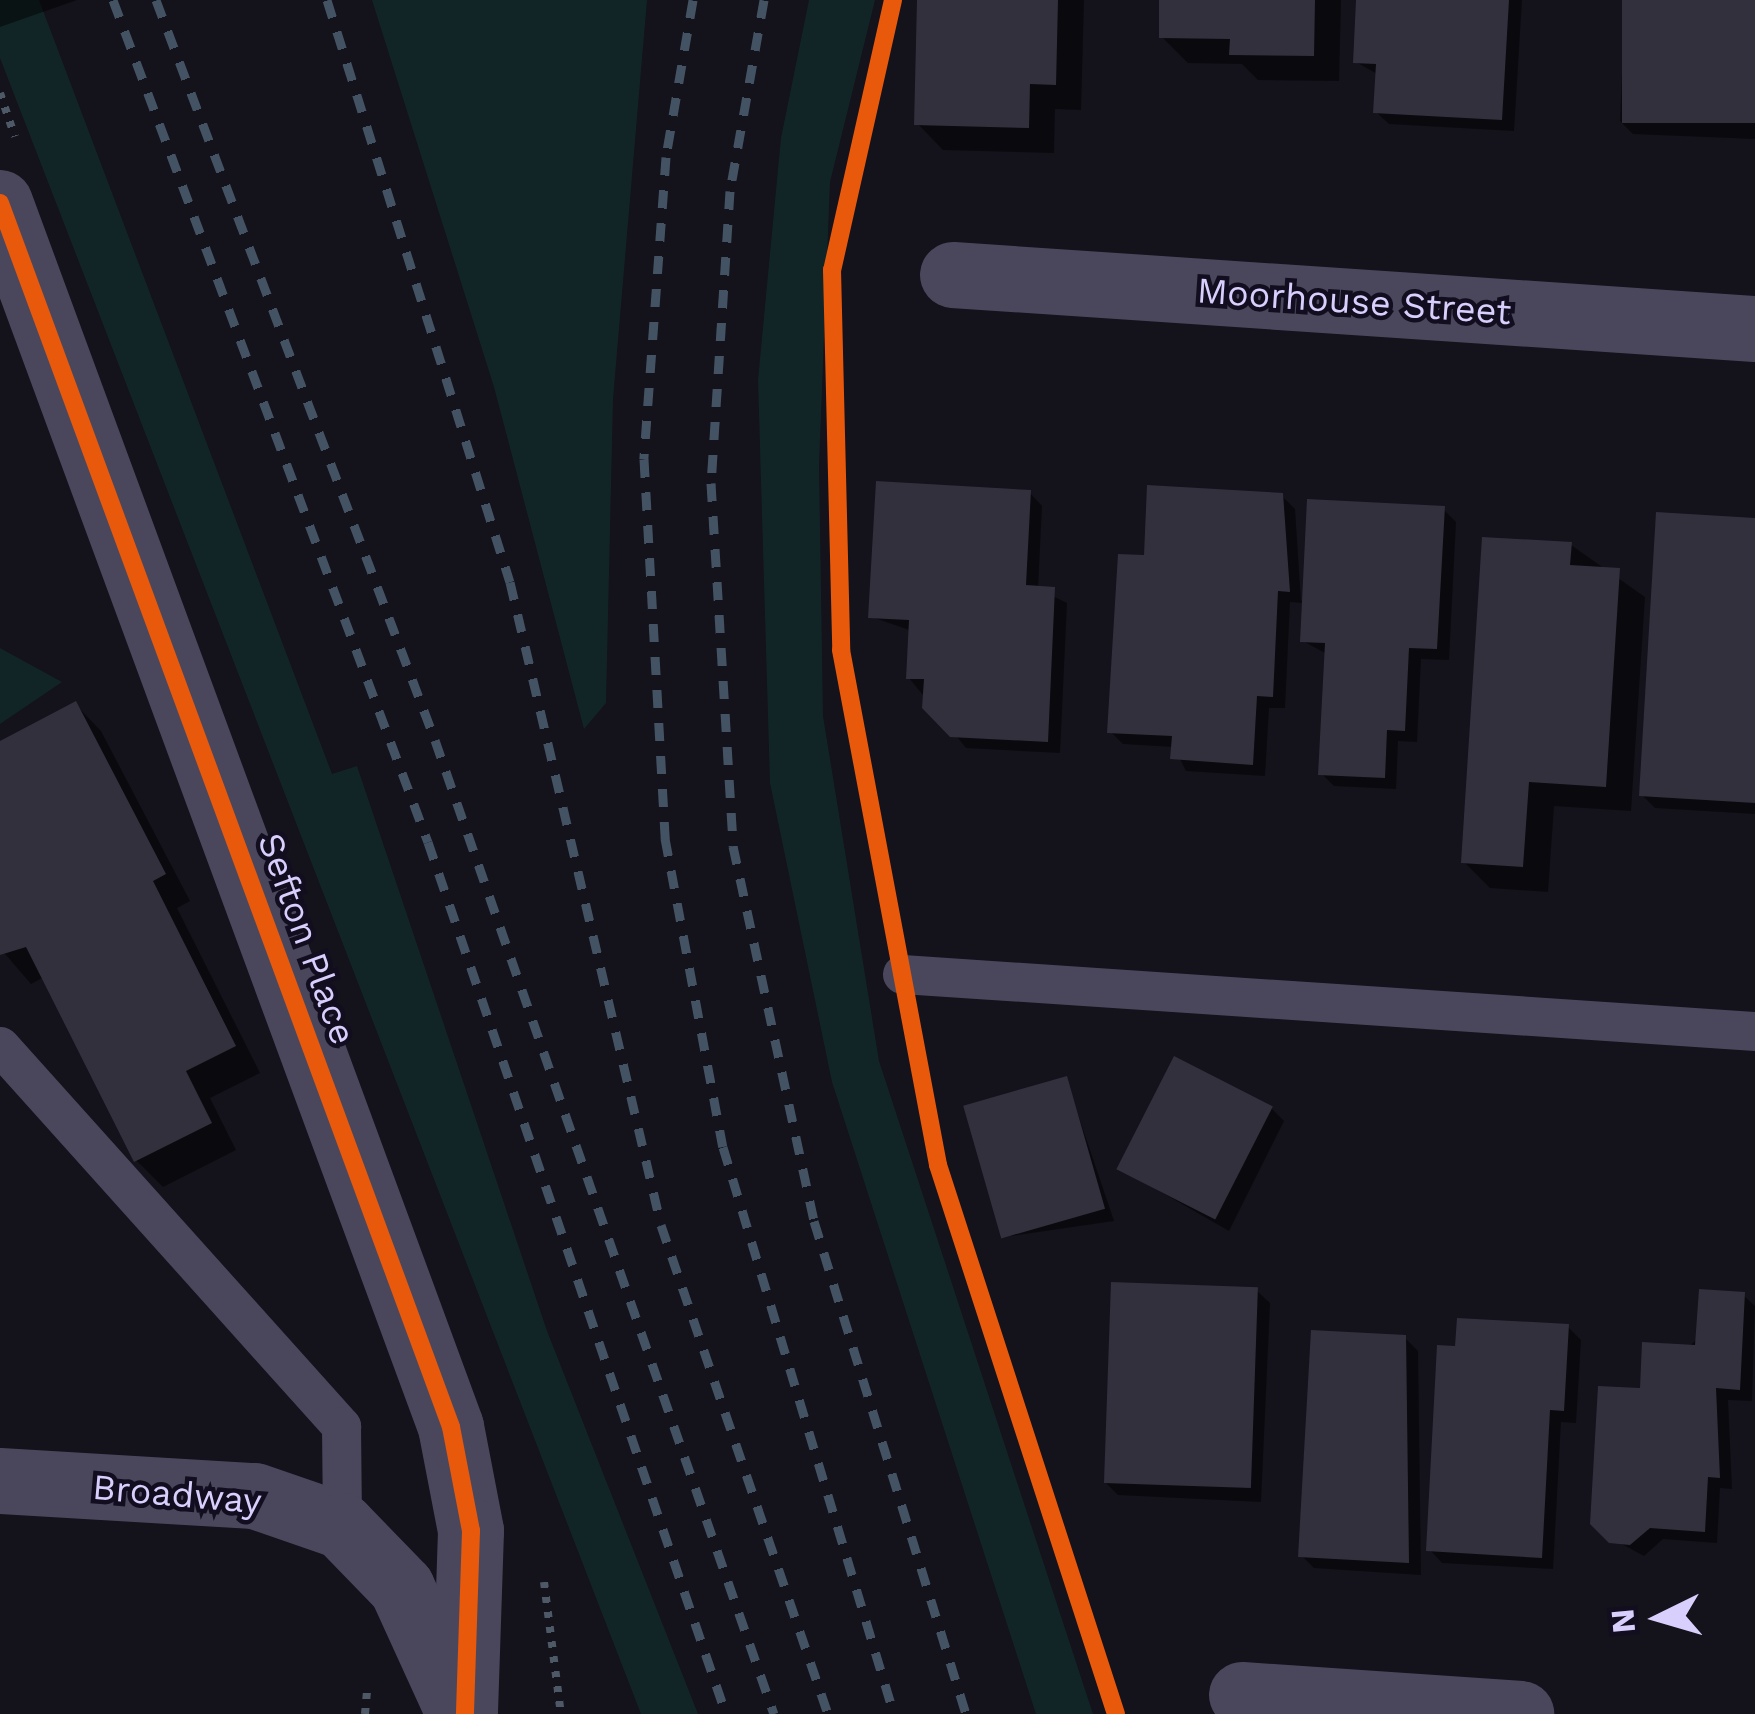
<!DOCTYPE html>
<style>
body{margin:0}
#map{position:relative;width:1755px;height:1714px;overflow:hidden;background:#14121b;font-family:"Work Sans",sans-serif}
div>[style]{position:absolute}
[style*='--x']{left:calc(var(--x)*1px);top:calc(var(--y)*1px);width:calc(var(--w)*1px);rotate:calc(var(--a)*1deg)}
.green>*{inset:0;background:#112527}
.shadow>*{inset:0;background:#0007}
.building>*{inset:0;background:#32303d;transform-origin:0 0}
.path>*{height:8px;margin-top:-4px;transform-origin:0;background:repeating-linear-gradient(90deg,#4d5967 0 6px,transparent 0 15px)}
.service>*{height:39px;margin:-19.5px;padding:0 19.5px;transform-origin:19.5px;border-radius:19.5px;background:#4a475c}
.minor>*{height:66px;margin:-33px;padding:0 33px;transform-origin:33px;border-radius:33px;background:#4a475c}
.rail>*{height:9px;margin-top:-4.5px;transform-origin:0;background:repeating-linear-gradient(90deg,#435364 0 18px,transparent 0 33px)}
.cycleway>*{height:18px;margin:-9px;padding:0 9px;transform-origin:9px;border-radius:9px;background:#e8590c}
span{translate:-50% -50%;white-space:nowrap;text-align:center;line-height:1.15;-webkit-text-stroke:9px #120e1f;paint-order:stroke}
.street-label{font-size:36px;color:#d8cffc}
.north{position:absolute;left:1599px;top:1558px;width:120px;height:120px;-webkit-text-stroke:9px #120e1f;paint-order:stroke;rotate:265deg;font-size:33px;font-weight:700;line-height:48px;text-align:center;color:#d8cffc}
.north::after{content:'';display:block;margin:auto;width:42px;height:54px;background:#d8cffc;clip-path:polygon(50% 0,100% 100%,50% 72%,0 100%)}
</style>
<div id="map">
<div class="green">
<div style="clip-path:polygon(0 0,39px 0,332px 774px,357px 766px,547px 1331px,698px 1714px,641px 1714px,0 58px)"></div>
<div style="clip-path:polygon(372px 0,647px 0,613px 399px,606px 703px,584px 729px,494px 387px)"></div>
<div style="clip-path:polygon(809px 0,875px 0,830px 182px,819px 465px,823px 716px,879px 1061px,1093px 1714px,1036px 1714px,832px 1082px,770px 783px,758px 380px,781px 138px)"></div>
<div style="clip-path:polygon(0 648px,62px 682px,0 724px)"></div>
</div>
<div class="shadow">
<div style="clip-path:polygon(0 0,77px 0,0 27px)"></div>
<div style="clip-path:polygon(920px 0,1084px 0,1081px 110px,1055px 109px,1054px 153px,943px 150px,917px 123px)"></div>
<div style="clip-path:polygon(1162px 0,1341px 0,1339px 81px,1258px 80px,1242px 64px,1188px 63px,1162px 37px)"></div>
<div style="clip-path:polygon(1359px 0,1522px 0,1514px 131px,1389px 124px,1376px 112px,1379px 75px,1356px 62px)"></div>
<div style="clip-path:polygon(1625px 0,1755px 0,1755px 139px,1633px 134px,1620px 121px)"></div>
<div style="clip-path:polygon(1030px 493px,1042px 506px,1038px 589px,1067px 603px,1060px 753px,966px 748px,909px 678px,912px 631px,872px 617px)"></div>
<div style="clip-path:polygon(1282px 496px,1295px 509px,1301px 601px,1443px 509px,1456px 522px,1449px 660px,1421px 659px,1417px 742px,1398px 741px,1396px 789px,1334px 786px,1321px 773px,1327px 654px,1303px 641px,1305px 603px,1290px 602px,1285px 708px,1269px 708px,1265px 776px,1186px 771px,1174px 747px,1123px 744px,1110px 731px,1146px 558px)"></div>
<div style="clip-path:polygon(1755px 521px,1755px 814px,1655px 808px,1642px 795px)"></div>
<div style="clip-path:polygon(1571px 545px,1645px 597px,1631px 811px,1554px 806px,1548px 892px,1490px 888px,1464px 862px)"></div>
<div style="clip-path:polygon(75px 704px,101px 731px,190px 901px,177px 908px,260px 1073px,210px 1098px,236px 1150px,163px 1187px,137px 1161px,44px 977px,31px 984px,0 948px,0 744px)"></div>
<div style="clip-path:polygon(1066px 1079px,1114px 1221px,1011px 1236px,998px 1223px)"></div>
<div style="clip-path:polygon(1271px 1108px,1284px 1121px,1229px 1231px,1121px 1169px)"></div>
<div style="clip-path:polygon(1257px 1291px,1270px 1303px,1261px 1502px,1118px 1495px,1105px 1482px)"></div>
<div style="clip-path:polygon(1743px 1295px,1755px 1306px,1752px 1401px,1728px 1400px,1732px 1489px,1720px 1488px,1717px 1543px,1663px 1539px,1644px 1556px,1607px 1536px,1643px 1391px)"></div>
<div style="clip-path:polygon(1568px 1327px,1581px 1340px,1576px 1423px,1561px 1422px,1553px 1569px,1442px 1563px,1430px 1550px,1458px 1350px)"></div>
<div style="clip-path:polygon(1405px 1338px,1418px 1351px,1421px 1575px,1314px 1568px,1301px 1555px)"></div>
</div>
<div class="building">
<div style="clip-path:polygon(917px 0,1058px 0,1056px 85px,1030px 84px,1029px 128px,914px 125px)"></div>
<div style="clip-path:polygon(1159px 0,1315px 0,1314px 56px,1229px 55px,1230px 39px,1159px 38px)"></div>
<div style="clip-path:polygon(1356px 0,1509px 0,1502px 120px,1373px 113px,1376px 64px,1353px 63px)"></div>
<div style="left:1622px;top:0;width:133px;height:123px"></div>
<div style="clip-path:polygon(876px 481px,1031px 490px,1026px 585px,1055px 587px,1048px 742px,950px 737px,922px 708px,924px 679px,906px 679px,909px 620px,868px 618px)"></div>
<div style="clip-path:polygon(1147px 485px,1283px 493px,1290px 592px,1278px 591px,1273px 697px,1257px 696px,1253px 765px,1170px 759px,1172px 736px,1107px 733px,1118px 554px,1144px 555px)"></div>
<div style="clip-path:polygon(1307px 499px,1445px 506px,1437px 649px,1409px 648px,1405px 731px,1387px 730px,1385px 778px,1318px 775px,1325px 643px,1300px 642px)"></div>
<div style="clip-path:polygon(1656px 512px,1755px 518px,1755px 803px,1639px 796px)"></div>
<div style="clip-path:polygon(1482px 537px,1572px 542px,1570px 565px,1620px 568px,1606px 787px,1529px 782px,1523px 867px,1461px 863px)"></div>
<div style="clip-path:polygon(76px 701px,166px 874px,153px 881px,236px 1046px,186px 1071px,212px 1123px,134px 1162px,26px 947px,0 955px,0 741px)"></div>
<div style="left:1174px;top:1056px;width:111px;height:127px;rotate:27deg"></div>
<div style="left:1067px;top:1076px;width:138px;height:108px;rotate:74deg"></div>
<div style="left:1111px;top:1282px;width:147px;height:201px;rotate:2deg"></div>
<div style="clip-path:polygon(1699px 1289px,1745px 1292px,1740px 1390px,1716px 1388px,1720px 1478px,1708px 1477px,1705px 1532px,1650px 1528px,1630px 1545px,1609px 1543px,1590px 1524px,1598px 1386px,1640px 1388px,1642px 1342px,1695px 1345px)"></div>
<div style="clip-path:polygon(1457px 1318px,1569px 1324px,1564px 1411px,1550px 1410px,1542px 1558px,1426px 1551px,1437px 1345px,1455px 1346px)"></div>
<div style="clip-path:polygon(1311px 1330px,1406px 1335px,1409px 1563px,1298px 1557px)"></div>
</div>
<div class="path">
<div style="--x:0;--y:93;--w:46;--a:71.2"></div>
<div style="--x:891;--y:917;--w:272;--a:-100.6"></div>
<div style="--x:841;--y:650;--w:380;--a:-91.4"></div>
<div style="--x:832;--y:270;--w:277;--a:-77.3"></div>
<div style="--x:913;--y:1032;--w:135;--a:79.4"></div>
<div style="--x:938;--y:1165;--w:577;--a:72.04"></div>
<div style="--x:544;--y:1582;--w:133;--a:82.7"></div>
<div style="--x:365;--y:1714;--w:24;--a:-85"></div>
</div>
<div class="service">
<div style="--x:902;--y:974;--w:855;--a:3.82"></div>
<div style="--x:0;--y:1046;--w:511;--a:48.1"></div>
<div style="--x:341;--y:1426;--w:100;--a:89.4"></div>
</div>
<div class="minor">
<div style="--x:0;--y:203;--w:1304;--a:69.77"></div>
<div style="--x:451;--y:1427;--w:106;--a:79.1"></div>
<div style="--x:471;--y:1531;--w:183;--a:91.9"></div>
<div style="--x:953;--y:275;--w:804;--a:3.85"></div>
<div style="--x:0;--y:1481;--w:255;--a:3.4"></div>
<div style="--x:255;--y:1496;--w:92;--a:19"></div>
<div style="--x:342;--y:1526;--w:86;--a:45.9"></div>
<div style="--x:402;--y:1588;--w:135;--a:65.5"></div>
<div style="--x:1242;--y:1695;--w:280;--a:3.9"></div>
</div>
<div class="rail">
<div style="--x:113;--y:0;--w:899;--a:69.49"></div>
<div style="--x:428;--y:842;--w:922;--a:71.13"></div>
<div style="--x:156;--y:0;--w:791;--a:69.34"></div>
<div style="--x:435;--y:740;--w:1031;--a:70.81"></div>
<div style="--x:327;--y:0;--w:610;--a:72.55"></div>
<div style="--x:510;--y:582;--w:660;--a:76.78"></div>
<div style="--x:661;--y:1225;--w:517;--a:71.14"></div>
<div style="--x:693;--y:0;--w:159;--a:99.8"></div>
<div style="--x:666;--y:157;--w:303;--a:94.2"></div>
<div style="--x:644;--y:459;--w:380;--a:86.8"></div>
<div style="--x:665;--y:838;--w:314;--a:79.4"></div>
<div style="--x:723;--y:1147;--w:592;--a:73.22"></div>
<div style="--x:764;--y:0;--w:194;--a:100.1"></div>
<div style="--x:730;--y:191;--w:293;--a:93.7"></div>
<div style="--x:711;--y:483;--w:364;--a:86.5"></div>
<div style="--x:733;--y:846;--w:384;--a:77.8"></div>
<div style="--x:814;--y:1221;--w:516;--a:72.86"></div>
</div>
<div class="cycleway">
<div style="--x:893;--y:0;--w:277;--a:102.7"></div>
<div style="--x:832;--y:270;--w:380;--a:88.6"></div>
<div style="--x:841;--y:650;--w:524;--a:79.33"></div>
<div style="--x:938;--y:1165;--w:577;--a:72.04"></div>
<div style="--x:0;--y:203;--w:1304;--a:69.77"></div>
<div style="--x:451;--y:1427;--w:106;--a:79.1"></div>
<div style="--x:471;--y:1531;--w:183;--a:91.9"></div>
</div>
<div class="street-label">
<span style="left:1354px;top:302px;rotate:4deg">Moorhouse Street</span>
<span style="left:306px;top:939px;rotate:70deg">Sefton Place</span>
<span style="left:177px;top:1495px;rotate:5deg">Broadway</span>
</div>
<div class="north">N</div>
</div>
